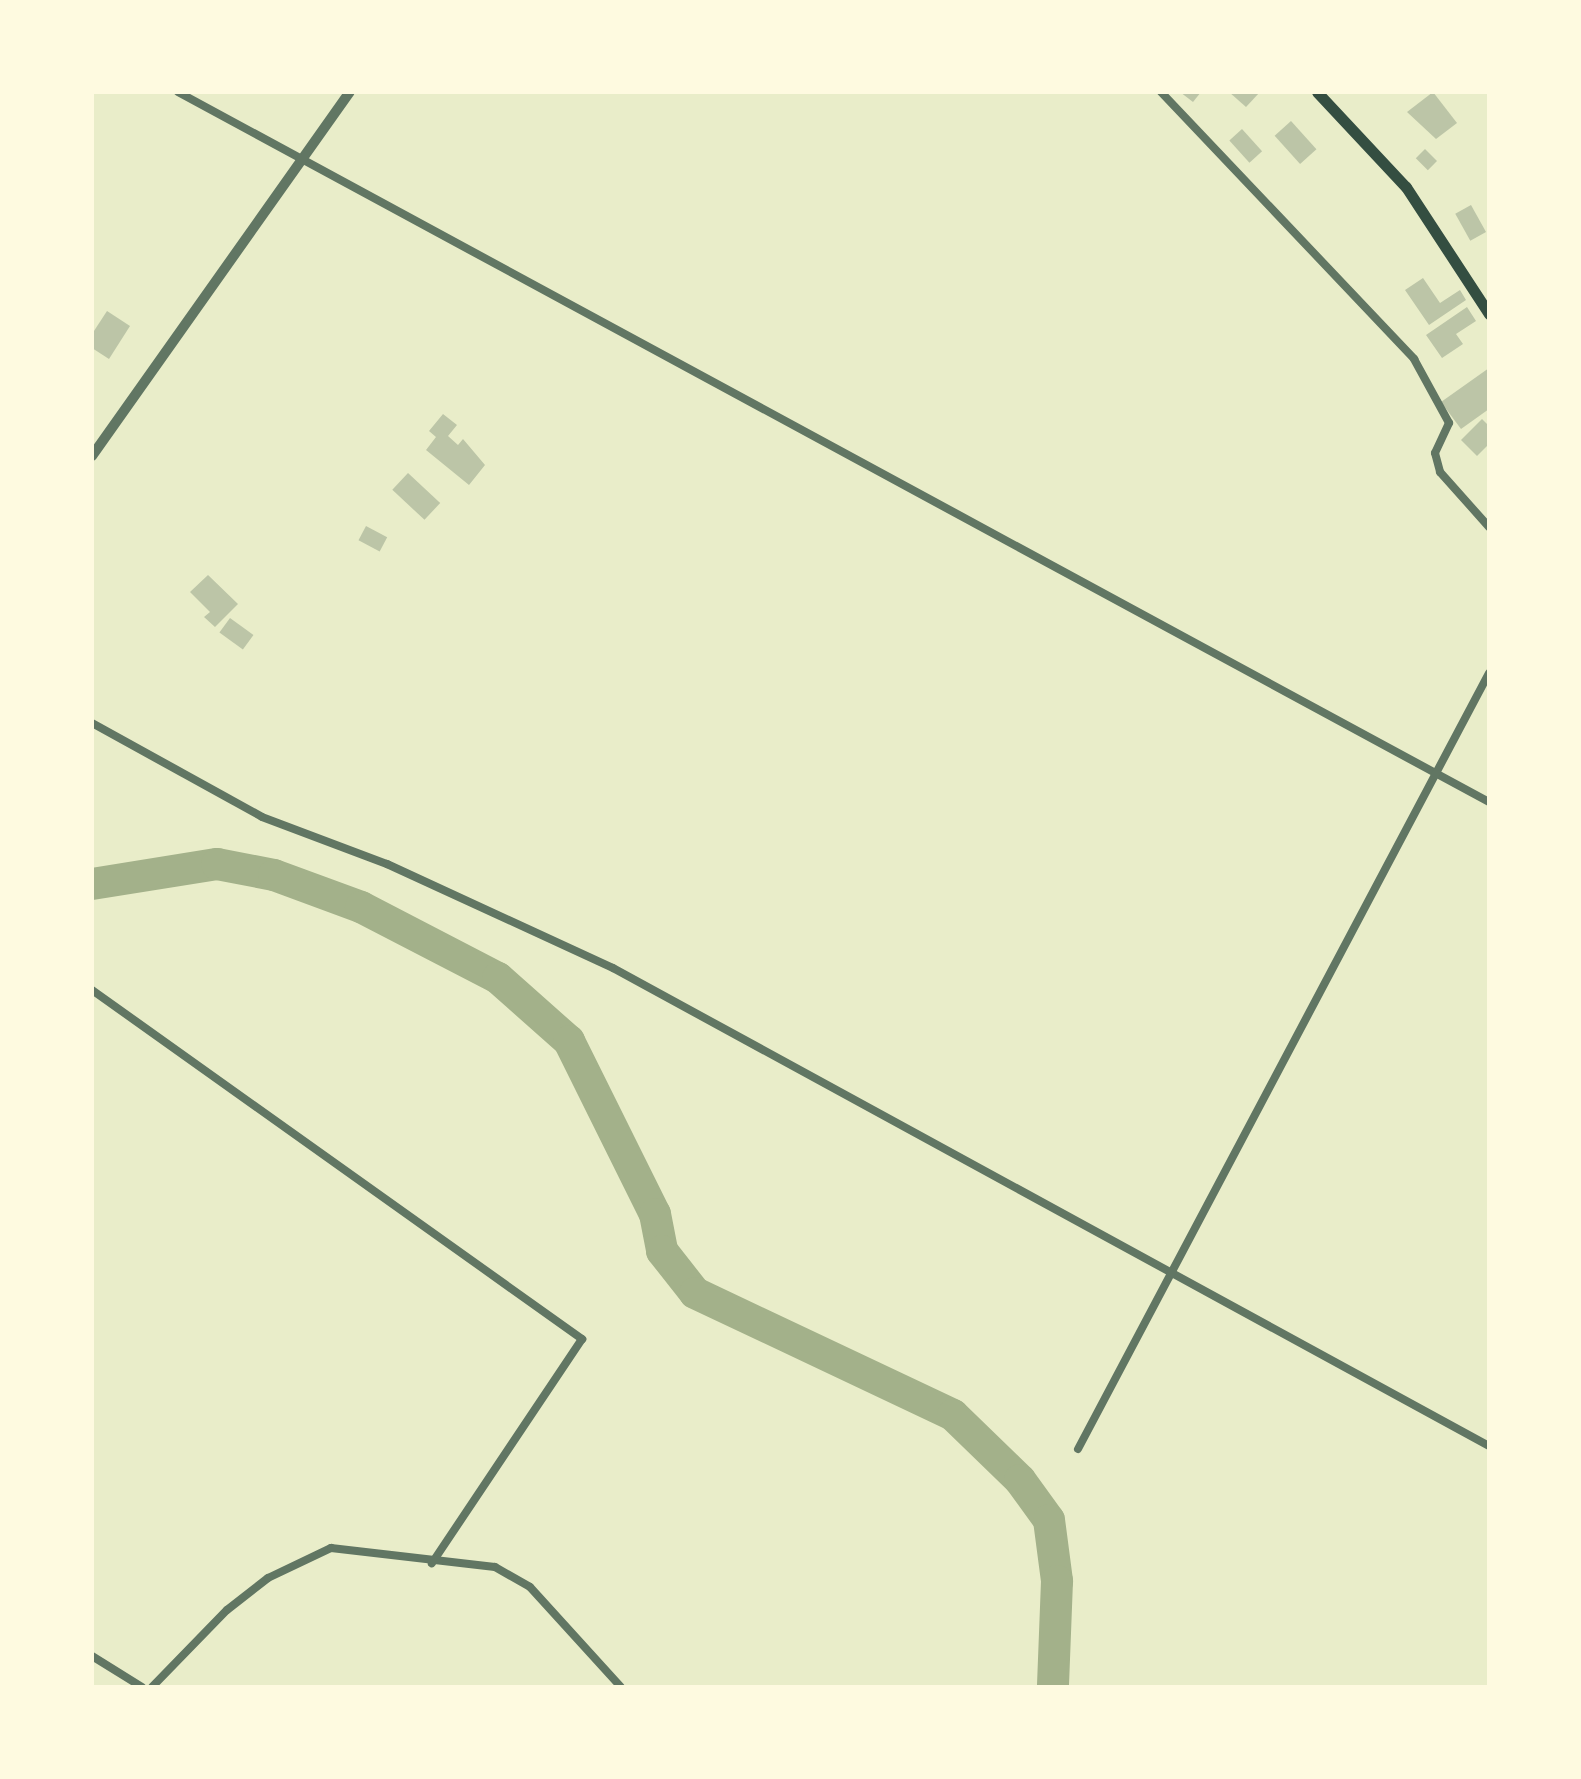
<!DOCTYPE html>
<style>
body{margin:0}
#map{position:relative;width:1581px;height:1779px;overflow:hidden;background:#e9edc9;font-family:Commissioner,sans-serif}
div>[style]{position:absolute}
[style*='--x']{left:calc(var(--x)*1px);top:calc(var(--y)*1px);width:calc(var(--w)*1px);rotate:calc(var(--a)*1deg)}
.river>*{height:32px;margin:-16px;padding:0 16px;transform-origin:16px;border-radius:16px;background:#a3b18a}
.building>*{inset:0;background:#bcc5a7;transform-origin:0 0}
.minor>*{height:8px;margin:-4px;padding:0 4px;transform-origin:4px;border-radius:4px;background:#617663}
.tertiary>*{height:10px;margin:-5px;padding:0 5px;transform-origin:5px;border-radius:5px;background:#617663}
.secondary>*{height:11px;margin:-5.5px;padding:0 5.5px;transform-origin:5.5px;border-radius:5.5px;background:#344e41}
span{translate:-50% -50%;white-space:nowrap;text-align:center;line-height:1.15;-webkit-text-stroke:6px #fefae0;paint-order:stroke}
.frame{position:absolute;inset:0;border:94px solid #fefae0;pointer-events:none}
</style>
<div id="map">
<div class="river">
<div style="--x:92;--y:884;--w:127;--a:-9.1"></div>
<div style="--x:217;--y:864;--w:58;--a:10.9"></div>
<div style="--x:274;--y:875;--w:93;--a:20.2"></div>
<div style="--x:361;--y:907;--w:154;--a:27.4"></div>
<div style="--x:498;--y:978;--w:95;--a:41.6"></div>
<div style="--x:569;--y:1041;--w:193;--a:63.6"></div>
<div style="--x:655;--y:1214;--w:38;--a:79"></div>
<div style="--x:662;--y:1251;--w:53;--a:51.8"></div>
<div style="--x:695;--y:1293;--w:285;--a:25.3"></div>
<div style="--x:953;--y:1415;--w:93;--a:44.1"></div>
<div style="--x:1020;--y:1480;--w:49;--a:54.1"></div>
<div style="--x:1049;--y:1520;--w:62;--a:82.5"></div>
<div style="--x:1057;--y:1581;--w:106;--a:92.2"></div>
</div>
<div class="building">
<div style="clip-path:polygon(1180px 92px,1201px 92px,1193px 102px)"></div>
<div style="clip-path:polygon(1229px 92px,1260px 92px,1246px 107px)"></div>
<div style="clip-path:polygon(1433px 92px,1457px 123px,1436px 139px,1407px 112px)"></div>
<div style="left:1291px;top:121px;width:38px;height:22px;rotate:48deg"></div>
<div style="left:1242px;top:129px;width:30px;height:17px;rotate:48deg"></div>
<div style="left:1425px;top:149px;width:17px;height:13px;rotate:45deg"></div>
<div style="left:1471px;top:205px;width:31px;height:18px;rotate:61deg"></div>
<div style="clip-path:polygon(1423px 278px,1440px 303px,1460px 290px,1466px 300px,1429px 325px,1405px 290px)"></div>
<div style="clip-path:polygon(1467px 307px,1476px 321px,1456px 334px,1463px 344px,1442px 358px,1426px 335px)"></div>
<div style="clip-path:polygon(107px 311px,130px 326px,109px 359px,92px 348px,92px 334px)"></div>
<div style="clip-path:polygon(1489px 368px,1489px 409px,1461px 429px,1441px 402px)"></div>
<div style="clip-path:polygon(443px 414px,457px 425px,448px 436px,458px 445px,463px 439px,485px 465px,469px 485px,426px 450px,436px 437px,429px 431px)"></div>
<div style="clip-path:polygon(1482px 419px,1489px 426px,1489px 444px,1477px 456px,1461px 440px)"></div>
<div style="left:408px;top:473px;width:44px;height:23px;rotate:43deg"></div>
<div style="left:366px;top:526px;width:24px;height:16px;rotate:28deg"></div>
<div style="clip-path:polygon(208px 575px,238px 604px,215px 627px,204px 617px,210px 612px,190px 592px)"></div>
<div style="left:230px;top:618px;width:29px;height:18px;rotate:36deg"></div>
</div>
<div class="minor">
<div style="--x:178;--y:92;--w:1491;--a:28.44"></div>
<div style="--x:1161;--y:92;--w:368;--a:46.5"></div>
<div style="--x:1414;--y:359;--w:73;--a:61.3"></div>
<div style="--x:1449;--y:423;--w:33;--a:115"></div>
<div style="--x:1435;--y:453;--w:20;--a:75"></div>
<div style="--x:1440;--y:472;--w:74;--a:48.3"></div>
<div style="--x:92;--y:723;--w:194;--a:28.9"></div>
<div style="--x:262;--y:817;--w:134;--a:20.6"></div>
<div style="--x:387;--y:864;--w:249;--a:24.7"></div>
<div style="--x:613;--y:968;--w:998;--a:28.62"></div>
<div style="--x:92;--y:990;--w:602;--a:35.46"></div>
<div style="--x:582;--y:1339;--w:270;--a:123.8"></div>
<div style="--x:1078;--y:1449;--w:878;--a:-62.09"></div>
<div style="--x:92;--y:1656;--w:59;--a:31.8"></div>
<div style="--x:152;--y:1687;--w:107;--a:-45.8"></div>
<div style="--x:227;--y:1610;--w:52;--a:-38"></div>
<div style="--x:268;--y:1578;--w:70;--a:-25.5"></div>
<div style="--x:331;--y:1548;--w:165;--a:6.6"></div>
<div style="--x:495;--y:1567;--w:40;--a:29.7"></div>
<div style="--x:530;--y:1587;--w:135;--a:47.7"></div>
</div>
<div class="tertiary">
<div style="--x:92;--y:456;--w:446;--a:-54.7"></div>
</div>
<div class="secondary">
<div style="--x:1317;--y:92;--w:130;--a:46.9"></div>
<div style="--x:1406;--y:187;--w:152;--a:56.8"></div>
</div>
<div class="frame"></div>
</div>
